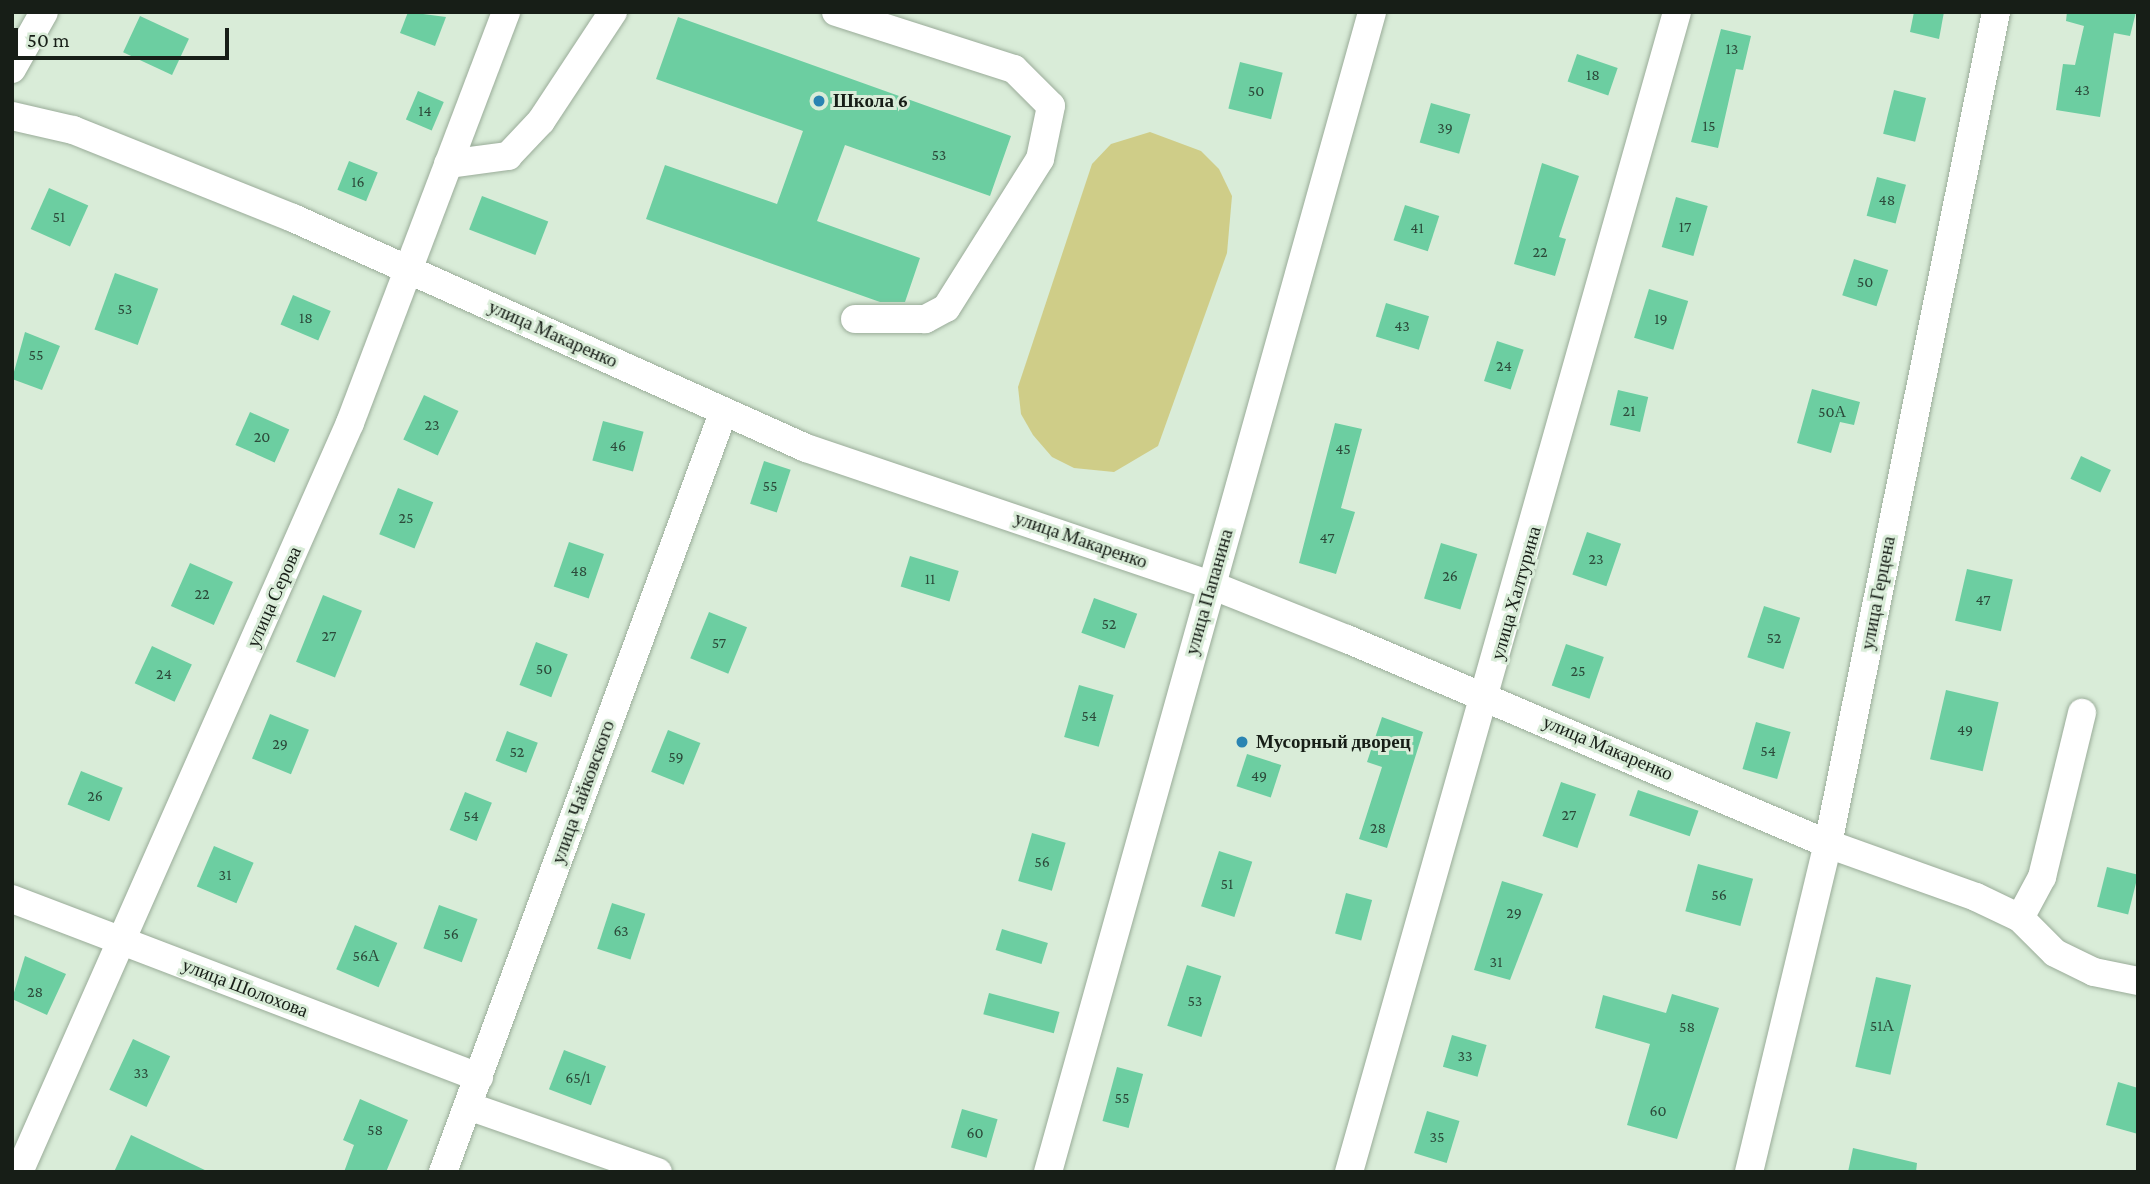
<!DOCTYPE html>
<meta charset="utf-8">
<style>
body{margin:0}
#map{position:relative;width:2150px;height:1184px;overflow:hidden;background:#d9ecd8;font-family:"Crimson Pro",serif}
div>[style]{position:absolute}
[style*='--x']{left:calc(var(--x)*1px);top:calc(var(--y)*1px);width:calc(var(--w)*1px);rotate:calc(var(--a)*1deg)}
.green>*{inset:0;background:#cfcd88}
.building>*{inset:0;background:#6ccea1;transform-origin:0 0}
.roads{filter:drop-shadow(0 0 2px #9aac99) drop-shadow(0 0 2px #9aac99)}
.minor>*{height:28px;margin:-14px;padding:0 14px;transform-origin:14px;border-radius:14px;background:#fff}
.dots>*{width:19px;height:19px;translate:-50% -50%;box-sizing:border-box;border:4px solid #d9ecd8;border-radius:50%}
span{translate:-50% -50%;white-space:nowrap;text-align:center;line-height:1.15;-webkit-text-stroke:6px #d9ecd8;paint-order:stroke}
.number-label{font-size:16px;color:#2c4a3a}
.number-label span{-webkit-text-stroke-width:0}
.poi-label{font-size:19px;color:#171e17;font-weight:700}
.left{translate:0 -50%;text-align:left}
.street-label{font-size:19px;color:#171e17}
.frame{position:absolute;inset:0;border:14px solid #171e17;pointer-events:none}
.scale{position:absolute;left:14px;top:28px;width:215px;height:32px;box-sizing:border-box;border:4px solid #171e17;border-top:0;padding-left:9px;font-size:21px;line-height:24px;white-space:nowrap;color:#171e17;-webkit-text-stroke:5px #d9ecd8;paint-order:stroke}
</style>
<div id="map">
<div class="green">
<div style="clip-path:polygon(1150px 132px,1201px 151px,1219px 169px,1232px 196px,1227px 253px,1158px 446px,1114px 472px,1074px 468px,1052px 457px,1033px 435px,1021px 414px,1018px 387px,1092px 164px,1111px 144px)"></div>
</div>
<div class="building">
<div style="clip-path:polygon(408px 12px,446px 17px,435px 46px,400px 33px)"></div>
<div style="clip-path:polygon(1914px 12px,1944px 12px,1939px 39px,1910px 32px)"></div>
<div style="clip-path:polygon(2067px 12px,2136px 12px,2130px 36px,2114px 33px,2100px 117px,2056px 110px,2063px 64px,2075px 65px,2084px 26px,2066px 21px)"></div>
<div style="left:140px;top:16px;width:54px;height:40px;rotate:25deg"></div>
<div style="clip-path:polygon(678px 17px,1011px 136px,990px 196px,845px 145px,817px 221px,920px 258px,905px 302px,880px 302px,646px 219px,665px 165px,777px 204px,803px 131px,656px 79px)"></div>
<div style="clip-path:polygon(1721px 29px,1751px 36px,1743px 70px,1736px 69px,1718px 148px,1691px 142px)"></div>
<div style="left:1577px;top:54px;width:43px;height:29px;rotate:19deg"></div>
<div style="left:1240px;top:62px;width:44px;height:48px;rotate:14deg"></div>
<div style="left:1894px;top:90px;width:33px;height:45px;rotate:14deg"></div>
<div style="left:418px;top:91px;width:28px;height:31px;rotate:23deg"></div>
<div style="left:1431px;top:103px;width:41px;height:41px;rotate:16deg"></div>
<div style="left:349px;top:161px;width:31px;height:31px;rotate:22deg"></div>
<div style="clip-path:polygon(1542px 163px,1579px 176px,1559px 237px,1566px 239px,1555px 276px,1514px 264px)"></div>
<div style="left:1877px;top:177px;width:30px;height:40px;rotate:15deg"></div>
<div style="left:49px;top:188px;width:43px;height:45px;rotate:24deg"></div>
<div style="left:482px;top:196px;width:71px;height:36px;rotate:21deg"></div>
<div style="left:1676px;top:197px;width:33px;height:52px;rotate:16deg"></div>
<div style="left:1405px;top:205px;width:36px;height:37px;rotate:18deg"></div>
<div style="left:1854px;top:259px;width:36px;height:38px;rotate:18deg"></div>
<div style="left:115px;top:273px;width:46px;height:60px;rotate:20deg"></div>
<div style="left:1649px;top:289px;width:41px;height:51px;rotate:17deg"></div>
<div style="left:293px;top:295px;width:41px;height:32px;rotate:23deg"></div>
<div style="left:1386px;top:303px;width:45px;height:35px;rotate:17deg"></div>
<div style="clip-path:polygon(25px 332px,60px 346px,42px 390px,12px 379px)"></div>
<div style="left:1497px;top:341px;width:28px;height:42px;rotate:18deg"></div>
<div style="clip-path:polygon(1812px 389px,1860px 402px,1854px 425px,1840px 422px,1831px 453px,1797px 443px)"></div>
<div style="left:1618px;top:390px;width:31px;height:36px;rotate:13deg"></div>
<div style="left:424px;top:395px;width:38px;height:49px;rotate:25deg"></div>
<div style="left:250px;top:412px;width:43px;height:36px;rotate:24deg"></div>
<div style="left:603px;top:421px;width:42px;height:41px;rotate:15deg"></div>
<div style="clip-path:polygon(1335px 423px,1362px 429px,1341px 508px,1355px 512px,1336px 574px,1299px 563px)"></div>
<div style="left:2081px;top:456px;width:33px;height:25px;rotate:25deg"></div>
<div style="left:764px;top:461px;width:28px;height:45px;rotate:18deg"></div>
<div style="left:398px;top:488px;width:38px;height:50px;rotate:22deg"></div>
<div style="left:1587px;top:532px;width:36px;height:45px;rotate:19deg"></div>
<div style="left:569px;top:542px;width:37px;height:47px;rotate:19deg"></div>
<div style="left:1441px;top:543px;width:38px;height:58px;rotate:17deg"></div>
<div style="left:910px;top:556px;width:51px;height:32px;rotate:17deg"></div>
<div style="left:190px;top:563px;width:47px;height:47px;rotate:24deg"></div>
<div style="left:1967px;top:569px;width:47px;height:53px;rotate:13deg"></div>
<div style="left:323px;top:595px;width:42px;height:72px;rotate:22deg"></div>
<div style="left:1094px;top:598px;width:46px;height:37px;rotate:20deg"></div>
<div style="left:1764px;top:606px;width:38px;height:54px;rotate:18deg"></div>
<div style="left:709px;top:612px;width:41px;height:50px;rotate:22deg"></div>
<div style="left:536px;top:642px;width:34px;height:46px;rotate:21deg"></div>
<div style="left:1566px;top:644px;width:40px;height:44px;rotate:19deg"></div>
<div style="left:152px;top:646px;width:44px;height:41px;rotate:25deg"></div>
<div style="left:1079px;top:685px;width:36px;height:54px;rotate:16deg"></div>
<div style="left:1946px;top:690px;width:54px;height:71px;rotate:13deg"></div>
<div style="left:270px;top:714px;width:42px;height:48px;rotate:22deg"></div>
<div style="clip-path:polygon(1382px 717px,1423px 732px,1387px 848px,1359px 839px,1382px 767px,1367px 762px)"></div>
<div style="left:1756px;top:722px;width:36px;height:49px;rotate:16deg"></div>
<div style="left:668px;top:730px;width:35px;height:45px;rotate:22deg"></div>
<div style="left:507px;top:731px;width:33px;height:32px;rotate:21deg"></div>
<div style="left:1247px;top:754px;width:36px;height:34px;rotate:18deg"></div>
<div style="left:81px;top:771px;width:45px;height:36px;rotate:22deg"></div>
<div style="left:1561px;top:782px;width:37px;height:57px;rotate:19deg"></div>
<div style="left:1638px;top:790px;width:64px;height:27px;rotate:19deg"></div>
<div style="left:465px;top:792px;width:29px;height:41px;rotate:22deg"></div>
<div style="left:1032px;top:833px;width:35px;height:50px;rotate:16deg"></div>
<div style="left:214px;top:846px;width:43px;height:44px;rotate:23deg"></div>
<div style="left:1219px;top:851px;width:35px;height:58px;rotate:18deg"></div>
<div style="left:1698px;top:864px;width:57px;height:49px;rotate:15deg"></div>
<div style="left:2107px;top:867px;width:32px;height:41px;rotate:14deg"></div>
<div style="clip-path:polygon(1502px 881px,1543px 894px,1510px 980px,1474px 970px)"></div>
<div style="left:1346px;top:893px;width:27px;height:42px;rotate:15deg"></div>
<div style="left:612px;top:903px;width:35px;height:48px;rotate:18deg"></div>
<div style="left:439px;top:905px;width:41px;height:46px;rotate:20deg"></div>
<div style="left:355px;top:925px;width:46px;height:48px;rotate:23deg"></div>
<div style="left:1002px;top:929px;width:48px;height:22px;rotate:17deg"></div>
<div style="clip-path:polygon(25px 956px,66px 974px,47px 1015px,12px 999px)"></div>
<div style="left:1187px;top:965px;width:36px;height:64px;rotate:18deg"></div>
<div style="left:1876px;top:977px;width:36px;height:92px;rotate:13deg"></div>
<div style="left:989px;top:993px;width:73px;height:22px;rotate:15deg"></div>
<div style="clip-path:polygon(1672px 994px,1719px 1008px,1677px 1139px,1627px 1125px,1650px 1044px,1595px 1028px,1603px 995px,1666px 1013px)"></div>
<div style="left:1452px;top:1035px;width:36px;height:33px;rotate:16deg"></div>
<div style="left:133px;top:1039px;width:41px;height:56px;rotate:25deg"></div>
<div style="left:564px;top:1050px;width:45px;height:42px;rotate:21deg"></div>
<div style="left:1117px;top:1067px;width:27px;height:56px;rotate:15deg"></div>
<div style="clip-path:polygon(2118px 1082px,2138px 1088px,2138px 1134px,2106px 1125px)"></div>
<div style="clip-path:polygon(360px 1099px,408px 1120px,386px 1172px,344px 1172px,354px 1145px,343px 1140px)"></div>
<div style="left:962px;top:1109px;width:37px;height:40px;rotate:16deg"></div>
<div style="left:1427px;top:1111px;width:34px;height:44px;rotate:17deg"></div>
<div style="clip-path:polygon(131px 1135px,209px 1172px,114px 1172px)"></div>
<div style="clip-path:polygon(1853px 1148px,1917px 1163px,1916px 1172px,1848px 1172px)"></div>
</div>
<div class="roads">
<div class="minor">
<div style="--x:836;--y:12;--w:187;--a:17.8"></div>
<div style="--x:1014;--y:69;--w:52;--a:45"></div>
<div style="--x:1051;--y:106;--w:54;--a:101.7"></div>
<div style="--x:1040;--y:159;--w:176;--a:122.2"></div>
<div style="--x:946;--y:308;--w:24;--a:152"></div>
<div style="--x:925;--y:319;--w:70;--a:180"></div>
<div style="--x:12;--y:69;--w:65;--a:-60.7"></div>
<div style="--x:12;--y:116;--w:63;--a:12.9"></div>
<div style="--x:73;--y:130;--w:237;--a:21.8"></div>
<div style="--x:293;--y:218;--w:562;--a:24.15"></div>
<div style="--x:806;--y:448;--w:428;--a:18.7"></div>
<div style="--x:1211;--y:585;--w:146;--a:21.7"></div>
<div style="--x:1347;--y:639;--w:523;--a:23.08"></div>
<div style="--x:1828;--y:844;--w:157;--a:19.7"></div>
<div style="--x:1976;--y:897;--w:49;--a:25.5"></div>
<div style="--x:2020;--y:918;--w:49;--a:45"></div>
<div style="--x:2055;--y:953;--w:43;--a:26"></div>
<div style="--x:2094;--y:972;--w:45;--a:11.6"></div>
<div style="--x:448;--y:164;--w:61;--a:-7.6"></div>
<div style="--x:508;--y:156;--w:48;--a:-46.7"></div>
<div style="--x:541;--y:121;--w:131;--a:-56.6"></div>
<div style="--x:12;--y:899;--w:500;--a:20.9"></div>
<div style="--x:2020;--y:918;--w:47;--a:-61.8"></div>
<div style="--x:2042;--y:877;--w:169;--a:-76.3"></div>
<div style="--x:468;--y:1106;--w:201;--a:19.2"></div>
<div style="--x:19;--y:1172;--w:819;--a:-66.16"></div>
<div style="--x:350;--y:423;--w:440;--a:-69.2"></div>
<div style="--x:443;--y:1172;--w:809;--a:-69.75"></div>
<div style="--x:1048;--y:1172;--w:1204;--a:-74.39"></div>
<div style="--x:1349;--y:1172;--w:1205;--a:-74.21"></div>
<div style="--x:1749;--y:1172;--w:337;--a:-76.5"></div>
<div style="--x:1828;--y:844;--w:849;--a:-78.58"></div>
</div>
</div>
<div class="dots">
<div style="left:819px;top:101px;background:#2a84b2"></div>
<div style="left:1242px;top:742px;background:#2a84b2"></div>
</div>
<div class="number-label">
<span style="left:1732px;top:49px">13</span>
<span style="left:1593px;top:75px">18</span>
<span style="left:2082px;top:90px">43</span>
<span style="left:1256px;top:91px">50</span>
<span style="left:425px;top:111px">14</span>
<span style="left:1709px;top:126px">15</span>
<span style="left:1445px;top:128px">39</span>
<span style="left:939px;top:155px">53</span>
<span style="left:358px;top:182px">16</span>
<span style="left:1887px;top:200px">48</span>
<span style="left:59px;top:217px">51</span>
<span style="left:1685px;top:227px">17</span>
<span style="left:1417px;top:228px">41</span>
<span style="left:1540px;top:252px">22</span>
<span style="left:1865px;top:282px">50</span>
<span style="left:125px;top:309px">53</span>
<span style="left:306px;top:318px">18</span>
<span style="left:1661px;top:319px">19</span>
<span style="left:1402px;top:326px">43</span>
<span style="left:36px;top:355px">55</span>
<span style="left:1504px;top:366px">24</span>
<span style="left:1629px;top:411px">21</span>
<span style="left:1832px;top:412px">50А</span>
<span style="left:432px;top:425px">23</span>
<span style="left:262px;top:437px">20</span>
<span style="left:618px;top:446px">46</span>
<span style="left:1343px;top:449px">45</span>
<span style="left:770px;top:486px">55</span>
<span style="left:406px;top:518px">25</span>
<span style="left:1327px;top:538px">47</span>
<span style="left:1596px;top:559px">23</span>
<span style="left:579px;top:571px">48</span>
<span style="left:1450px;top:576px">26</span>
<span style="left:930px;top:579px">11</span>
<span style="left:202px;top:594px">22</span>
<span style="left:1983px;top:600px">47</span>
<span style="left:1109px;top:624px">52</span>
<span style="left:329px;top:636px">27</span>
<span style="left:1774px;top:638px">52</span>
<span style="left:719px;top:643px">57</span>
<span style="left:544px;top:669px">50</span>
<span style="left:1578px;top:671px">25</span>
<span style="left:164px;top:674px">24</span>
<span style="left:1089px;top:716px">54</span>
<span style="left:1965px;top:730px">49</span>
<span style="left:280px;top:744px">29</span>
<span style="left:1768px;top:751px">54</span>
<span style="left:517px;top:752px">52</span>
<span style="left:676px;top:757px">59</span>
<span style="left:1259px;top:776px">49</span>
<span style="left:95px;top:796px">26</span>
<span style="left:1569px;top:815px">27</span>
<span style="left:471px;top:816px">54</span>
<span style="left:1378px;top:828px">28</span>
<span style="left:1042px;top:862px">56</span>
<span style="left:225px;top:875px">31</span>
<span style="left:1227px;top:884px">51</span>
<span style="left:1719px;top:895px">56</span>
<span style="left:1514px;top:913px">29</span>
<span style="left:621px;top:931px">63</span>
<span style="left:451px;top:934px">56</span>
<span style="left:366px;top:956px">56А</span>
<span style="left:1496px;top:962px">31</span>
<span style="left:35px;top:992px">28</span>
<span style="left:1195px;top:1001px">53</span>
<span style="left:1882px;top:1026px">51А</span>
<span style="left:1687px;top:1027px">58</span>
<span style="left:1465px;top:1056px">33</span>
<span style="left:141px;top:1073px">33</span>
<span style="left:578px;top:1078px">65/1</span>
<span style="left:1122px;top:1098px">55</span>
<span style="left:1658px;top:1111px">60</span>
<span style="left:375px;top:1130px">58</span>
<span style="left:975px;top:1133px">60</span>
<span style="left:1437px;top:1137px">35</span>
</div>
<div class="poi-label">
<span class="left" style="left:833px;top:101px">Школа 6</span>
<span class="left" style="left:1256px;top:742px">Мусорный дворец</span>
</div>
<div class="street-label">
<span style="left:553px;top:334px;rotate:24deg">улица Макаренко</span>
<span style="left:1081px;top:540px;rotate:19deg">улица Макаренко</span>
<span style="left:1209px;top:592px;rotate:-74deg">улица Папанина</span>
<span style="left:1516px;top:593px;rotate:-74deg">улица Халтурина</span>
<span style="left:1878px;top:593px;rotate:-79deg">улица Герцена</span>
<span style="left:274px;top:597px;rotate:-66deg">улица Серова</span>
<span style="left:1608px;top:748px;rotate:23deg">улица Макаренко</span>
<span style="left:583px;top:792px;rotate:-70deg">улица Чайковского</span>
<span style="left:245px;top:988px;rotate:21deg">улица Шолохова</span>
</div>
<div class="frame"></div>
<div class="scale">50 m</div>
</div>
